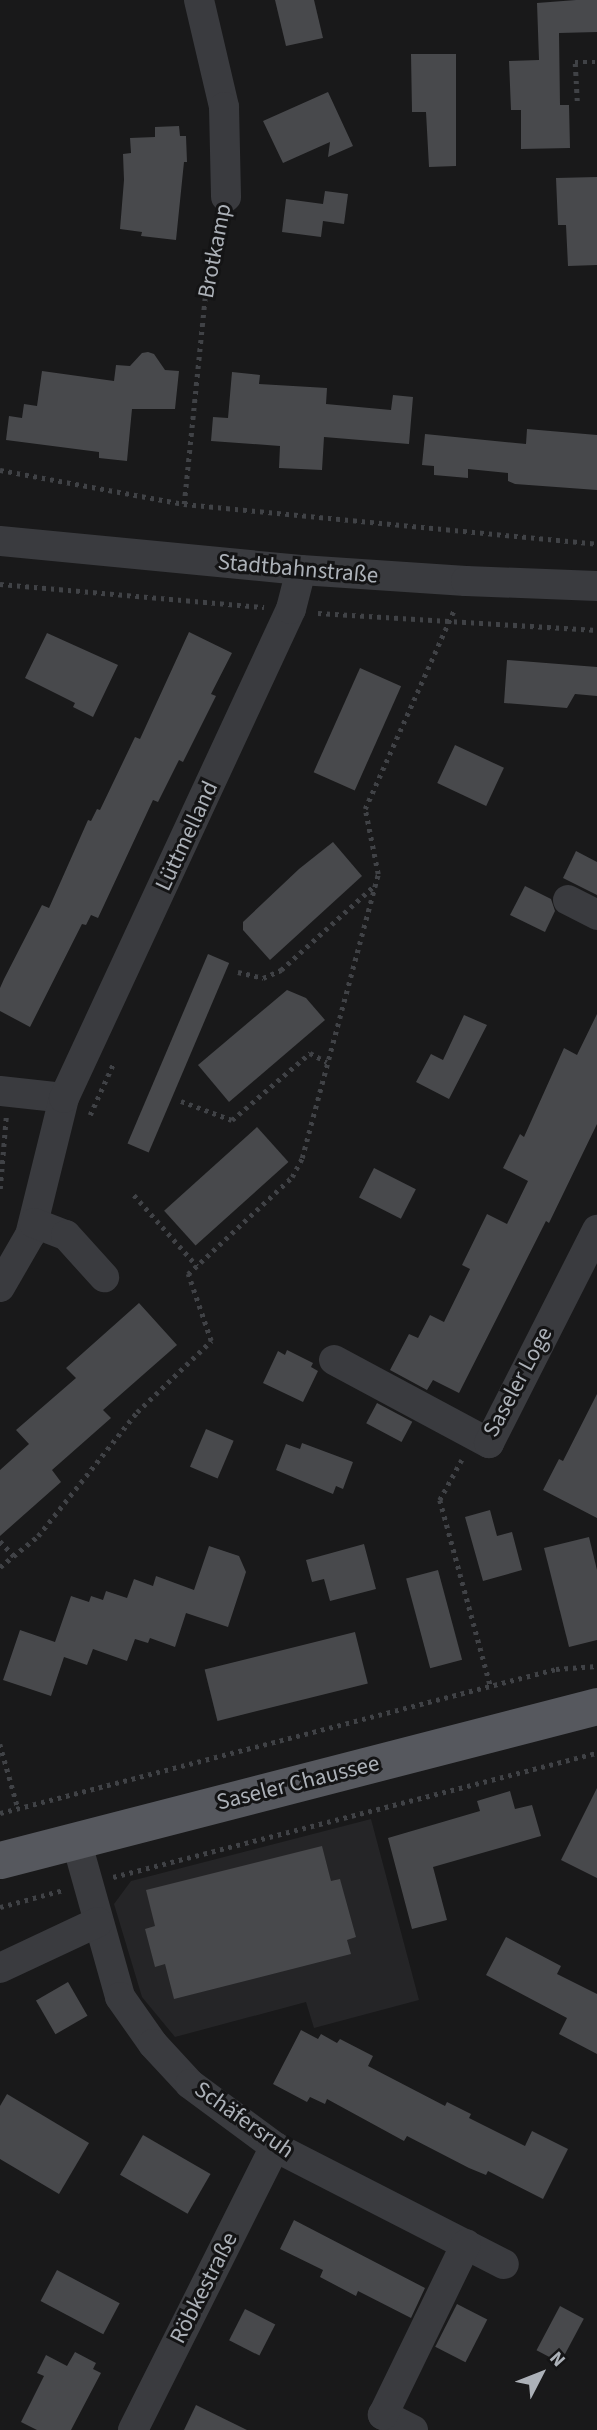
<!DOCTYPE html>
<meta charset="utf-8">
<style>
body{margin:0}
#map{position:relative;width:597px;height:2430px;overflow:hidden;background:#19191a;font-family:"Source Sans 3",sans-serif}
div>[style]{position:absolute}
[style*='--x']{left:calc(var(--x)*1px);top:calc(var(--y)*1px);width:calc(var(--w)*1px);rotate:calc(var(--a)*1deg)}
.built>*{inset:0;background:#252527}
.building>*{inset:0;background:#48494c;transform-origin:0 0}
.path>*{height:4.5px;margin-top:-2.25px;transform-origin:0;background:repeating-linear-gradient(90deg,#404246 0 3.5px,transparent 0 8.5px)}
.minor>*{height:30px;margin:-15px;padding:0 15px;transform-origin:15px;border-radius:15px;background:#3a3b3f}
.major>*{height:37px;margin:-18.5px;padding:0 18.5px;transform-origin:18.5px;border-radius:18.5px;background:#56585e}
span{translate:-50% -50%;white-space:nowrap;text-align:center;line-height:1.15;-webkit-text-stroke:6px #141415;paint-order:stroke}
.street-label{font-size:23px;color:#acb1b8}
.north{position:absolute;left:506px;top:2339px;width:70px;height:70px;-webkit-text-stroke:5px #141415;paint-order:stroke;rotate:48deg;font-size:19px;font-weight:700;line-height:28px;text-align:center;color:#acb1b8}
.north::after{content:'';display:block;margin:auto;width:24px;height:32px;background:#acb1b8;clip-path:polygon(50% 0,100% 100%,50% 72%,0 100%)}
</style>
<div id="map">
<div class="built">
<div style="clip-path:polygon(371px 1819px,419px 2000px,314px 2028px,306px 2002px,175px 2037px,142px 1997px,114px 1904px,131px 1881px)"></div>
</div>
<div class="building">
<div style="clip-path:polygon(275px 0,314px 0,323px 38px,286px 46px)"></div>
<div style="clip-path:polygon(576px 0,597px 0,597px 32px,559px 33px,560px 105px,569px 105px,570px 148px,521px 149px,521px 110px,511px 110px,509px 61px,539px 60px,537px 3px)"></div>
<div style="clip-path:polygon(411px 54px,456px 54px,456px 166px,429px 167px,426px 112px,412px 112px)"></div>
<div style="clip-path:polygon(328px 92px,353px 146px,328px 157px,330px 142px,283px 163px,263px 121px)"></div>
<div style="clip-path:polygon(179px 126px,180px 136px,186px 136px,187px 162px,184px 162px,176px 240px,141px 236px,142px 232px,120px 229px,124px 180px,123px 154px,131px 153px,130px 138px,155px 137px,155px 127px)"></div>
<div style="clip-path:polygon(597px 177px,597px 265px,568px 266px,566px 225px,558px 225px,556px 178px)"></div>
<div style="clip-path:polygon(325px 191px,348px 194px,344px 224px,323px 221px,321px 237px,282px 232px,286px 199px,323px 204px)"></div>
<div style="clip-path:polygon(148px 352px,154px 354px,165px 370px,179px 371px,175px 409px,132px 409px,127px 461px,99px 458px,99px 452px,6px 440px,9px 416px,22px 418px,24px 404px,37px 406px,42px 371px,114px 381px,116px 365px,130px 366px,142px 353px)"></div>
<div style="clip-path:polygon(232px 372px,260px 375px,259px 384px,327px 388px,326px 404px,391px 410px,393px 395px,413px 397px,409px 444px,324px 437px,322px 470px,279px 468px,280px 446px,211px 441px,213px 417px,228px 418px)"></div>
<div style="clip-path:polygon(527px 429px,597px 435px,597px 490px,515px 484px,508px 481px,508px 473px,468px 469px,468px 478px,434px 475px,434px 466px,422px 465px,425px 434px,526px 444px)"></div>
<div style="clip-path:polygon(189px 632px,232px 653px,211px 694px,216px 696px,183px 762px,179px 760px,158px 802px,153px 800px,98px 918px,91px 915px,86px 925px,82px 924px,30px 1027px,0 1011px,0 988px,4px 979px,42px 905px,49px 908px,88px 820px,91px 821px,97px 809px,100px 810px,135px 737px,140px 739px)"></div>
<div style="clip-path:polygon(47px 633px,118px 665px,93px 717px,73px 707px,75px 703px,25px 678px)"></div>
<div style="clip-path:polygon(507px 660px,597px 667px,597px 696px,575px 694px,567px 708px,504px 703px)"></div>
<div style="left:360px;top:668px;width:45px;height:114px;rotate:24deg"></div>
<div style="left:455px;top:745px;width:54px;height:42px;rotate:25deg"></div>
<div style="clip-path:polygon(333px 842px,362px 876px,270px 960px,243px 930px,243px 922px,299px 869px)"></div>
<div style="clip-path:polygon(576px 851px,597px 862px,597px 895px,563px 878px)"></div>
<div style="clip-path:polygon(525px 886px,551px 899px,555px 911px,545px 932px,510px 915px)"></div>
<div style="left:208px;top:954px;width:23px;height:206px;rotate:23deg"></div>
<div style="clip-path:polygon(287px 990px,306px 998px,325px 1020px,229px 1102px,198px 1065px)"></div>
<div style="clip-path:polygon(597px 1014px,597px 1124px,549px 1223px,546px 1221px,459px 1393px,433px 1380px,427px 1390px,390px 1370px,409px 1334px,418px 1338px,430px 1315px,444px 1322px,470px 1269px,462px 1265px,487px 1214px,507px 1224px,528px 1181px,503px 1168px,520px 1134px,524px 1137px,564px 1048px,577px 1055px)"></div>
<div style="clip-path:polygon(464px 1015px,487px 1025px,449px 1099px,416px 1082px,431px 1054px,443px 1060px)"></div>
<div style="left:257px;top:1127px;width:47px;height:125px;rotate:48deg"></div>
<div style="left:374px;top:1168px;width:47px;height:33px;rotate:27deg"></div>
<div style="clip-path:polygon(139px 1303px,177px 1345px,103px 1410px,111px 1418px,52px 1470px,61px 1482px,0 1536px,0 1470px,29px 1444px,16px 1430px,76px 1378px,66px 1368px)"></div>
<div style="clip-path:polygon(287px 1350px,313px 1363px,311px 1367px,318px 1371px,303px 1402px,263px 1383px,278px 1351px,285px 1355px)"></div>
<div style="clip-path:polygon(597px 1394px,597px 1518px,543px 1490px,559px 1459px,563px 1461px)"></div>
<div style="left:377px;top:1403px;width:40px;height:23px;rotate:28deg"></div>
<div style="left:206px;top:1429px;width:30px;height:41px;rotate:23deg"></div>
<div style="clip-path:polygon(302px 1443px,353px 1462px,343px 1489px,336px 1486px,333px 1494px,276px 1470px,286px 1444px,300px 1449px)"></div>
<div style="clip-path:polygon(490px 1510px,497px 1536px,512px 1532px,522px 1570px,483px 1581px,465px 1517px)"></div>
<div style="clip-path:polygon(589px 1537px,597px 1570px,597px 1640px,569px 1647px,544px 1548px)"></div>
<div style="clip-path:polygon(364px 1544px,376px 1589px,330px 1601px,324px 1579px,312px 1582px,306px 1560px)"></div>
<div style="clip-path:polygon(209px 1546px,239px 1556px,246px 1572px,228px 1627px,186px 1613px,175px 1647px,150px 1638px,148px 1643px,135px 1639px,127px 1661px,93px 1649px,87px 1665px,64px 1657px,51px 1696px,3px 1680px,20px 1630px,55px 1642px,71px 1596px,89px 1602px,91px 1596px,103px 1600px,106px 1591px,127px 1598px,134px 1579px,153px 1586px,156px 1576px,194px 1590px)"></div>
<div style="left:438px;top:1570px;width:93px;height:33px;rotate:75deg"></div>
<div style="left:355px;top:1632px;width:53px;height:155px;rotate:76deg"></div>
<div style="clip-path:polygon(597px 1788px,597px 1878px,561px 1860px)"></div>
<div style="clip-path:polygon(510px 1791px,515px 1809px,532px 1805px,541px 1836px,433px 1867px,447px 1920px,412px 1929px,388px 1838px,480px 1811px,477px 1801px)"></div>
<div style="clip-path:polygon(322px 1846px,331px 1881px,340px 1879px,343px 1890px,356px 1937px,347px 1940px,351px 1954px,174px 1999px,165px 1964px,155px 1967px,145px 1929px,155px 1926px,146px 1890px)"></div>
<div style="clip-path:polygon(506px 1937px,561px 1966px,557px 1974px,597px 1994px,597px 2054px,559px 2034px,567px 2018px,486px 1975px)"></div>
<div style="left:68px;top:1982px;width:39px;height:37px;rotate:60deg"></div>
<div style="clip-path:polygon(301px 2030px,318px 2039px,321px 2034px,337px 2043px,340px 2039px,373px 2056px,368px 2066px,445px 2106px,447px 2102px,471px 2114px,469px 2118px,525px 2146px,532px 2131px,568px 2149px,543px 2199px,488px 2171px,486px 2175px,469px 2168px,407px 2136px,404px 2141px,327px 2099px,325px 2104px,310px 2097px,307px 2102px,273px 2084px)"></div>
<div style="clip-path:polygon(7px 2094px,89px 2143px,59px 2194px,0 2159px,0 2106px)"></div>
<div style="left:143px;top:2135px;width:78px;height:46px;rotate:30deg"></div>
<div style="clip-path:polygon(294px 2220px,425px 2288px,411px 2318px,358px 2291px,356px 2296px,320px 2277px,323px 2270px,280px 2249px)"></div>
<div style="left:57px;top:2270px;width:71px;height:35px;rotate:28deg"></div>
<div style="left:457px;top:2304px;width:34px;height:48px;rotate:27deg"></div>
<div style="left:560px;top:2306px;width:27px;height:50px;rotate:28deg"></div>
<div style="left:245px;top:2309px;width:34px;height:35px;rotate:27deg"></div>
<div style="clip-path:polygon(75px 2352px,96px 2363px,93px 2369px,101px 2373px,71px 2430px,37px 2430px,21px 2422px,44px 2376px,37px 2373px,46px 2355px,67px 2366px)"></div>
<div style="clip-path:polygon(196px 2405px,247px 2430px,184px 2430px)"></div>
</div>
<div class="path">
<div style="--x:577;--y:101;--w:39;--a:-93"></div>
<div style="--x:575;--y:62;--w:22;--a:0"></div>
<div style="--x:0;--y:470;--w:187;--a:10.5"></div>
<div style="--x:184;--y:504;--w:415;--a:5.5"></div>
<div style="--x:184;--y:504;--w:248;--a:-84.2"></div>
<div style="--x:209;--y:257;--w:37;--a:-74"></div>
<div style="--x:0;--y:584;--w:265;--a:5"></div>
<div style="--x:318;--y:613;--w:280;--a:3.5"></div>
<div style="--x:238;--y:972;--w:26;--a:13"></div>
<div style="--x:263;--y:978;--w:20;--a:-24"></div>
<div style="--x:281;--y:970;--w:125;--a:-42.1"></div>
<div style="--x:181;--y:1101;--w:54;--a:20.4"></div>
<div style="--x:232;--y:1120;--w:103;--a:-40.7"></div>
<div style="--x:310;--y:1053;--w:19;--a:28"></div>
<div style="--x:90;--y:1115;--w:58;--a:-65.6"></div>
<div style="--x:0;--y:1189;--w:72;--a:-85.2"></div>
<div style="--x:134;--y:1195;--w:95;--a:48.4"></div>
<div style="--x:462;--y:1460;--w:46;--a:118.8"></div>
<div style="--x:440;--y:1500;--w:195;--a:74.8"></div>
<div style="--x:0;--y:1541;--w:22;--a:47"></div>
<div style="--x:0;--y:1567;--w:49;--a:-39.2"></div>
<div style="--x:38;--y:1536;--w:159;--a:-51.4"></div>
<div style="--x:137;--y:1412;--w:103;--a:-43.8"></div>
<div style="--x:211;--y:1341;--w:71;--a:-108.9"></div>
<div style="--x:188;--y:1274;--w:142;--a:-43"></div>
<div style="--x:292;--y:1177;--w:21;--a:-62"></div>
<div style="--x:302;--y:1158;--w:294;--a:-75"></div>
<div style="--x:378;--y:874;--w:66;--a:-101.3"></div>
<div style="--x:365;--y:809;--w:220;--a:-65.9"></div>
<div style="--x:0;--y:1744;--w:66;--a:74.3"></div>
<div style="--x:0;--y:1813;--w:574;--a:-14.52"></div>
<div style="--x:556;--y:1669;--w:41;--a:-4.2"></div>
<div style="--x:113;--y:1877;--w:500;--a:-14.4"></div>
<div style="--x:0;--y:1907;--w:65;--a:-15.1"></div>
</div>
<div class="minor">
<div style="--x:199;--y:0;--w:110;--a:76.8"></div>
<div style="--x:224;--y:107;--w:90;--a:88.7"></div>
<div style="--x:0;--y:541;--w:302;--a:5.5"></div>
<div style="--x:301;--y:570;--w:165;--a:3.8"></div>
<div style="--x:466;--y:581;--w:131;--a:2.2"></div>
<div style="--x:568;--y:900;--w:33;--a:27"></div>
<div style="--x:0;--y:1091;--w:64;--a:6.2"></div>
<div style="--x:64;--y:1098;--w:141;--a:103.9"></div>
<div style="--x:30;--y:1235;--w:60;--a:120"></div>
<div style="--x:64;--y:1098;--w:539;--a:-65.1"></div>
<div style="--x:291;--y:609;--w:40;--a:-75.6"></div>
<div style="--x:34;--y:1223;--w:34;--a:21"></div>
<div style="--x:66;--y:1235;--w:57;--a:47.9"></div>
<div style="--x:334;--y:1360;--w:176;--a:28.2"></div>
<div style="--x:489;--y:1443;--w:239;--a:-63.1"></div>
<div style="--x:76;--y:1840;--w:163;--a:74.3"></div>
<div style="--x:120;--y:1997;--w:57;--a:54.9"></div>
<div style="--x:153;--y:2044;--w:54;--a:47.2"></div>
<div style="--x:190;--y:2084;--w:106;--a:36.5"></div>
<div style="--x:275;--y:2147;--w:257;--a:27.1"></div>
<div style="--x:0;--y:1968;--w:108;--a:-25.1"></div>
<div style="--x:133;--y:2430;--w:317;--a:-63.4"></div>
<div style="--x:413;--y:2430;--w:34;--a:-153"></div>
<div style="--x:383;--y:2415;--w:190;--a:-64.1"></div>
</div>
<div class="major">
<div style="--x:0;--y:1860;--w:617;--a:-14.46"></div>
</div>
<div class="street-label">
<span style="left:215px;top:251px;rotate:-79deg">Brotkamp</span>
<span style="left:298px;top:569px;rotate:5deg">Stadtbahnstraße</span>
<span style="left:187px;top:836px;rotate:-65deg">Lüttmelland</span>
<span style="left:518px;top:1382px;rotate:-62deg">Saseler Loge</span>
<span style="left:298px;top:1783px;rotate:-14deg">Saseler Chaussee</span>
<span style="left:244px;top:2120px;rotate:35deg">Schäfersruh</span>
<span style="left:204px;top:2288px;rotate:-63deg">Röbkestraße</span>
</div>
<div class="north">N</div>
</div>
